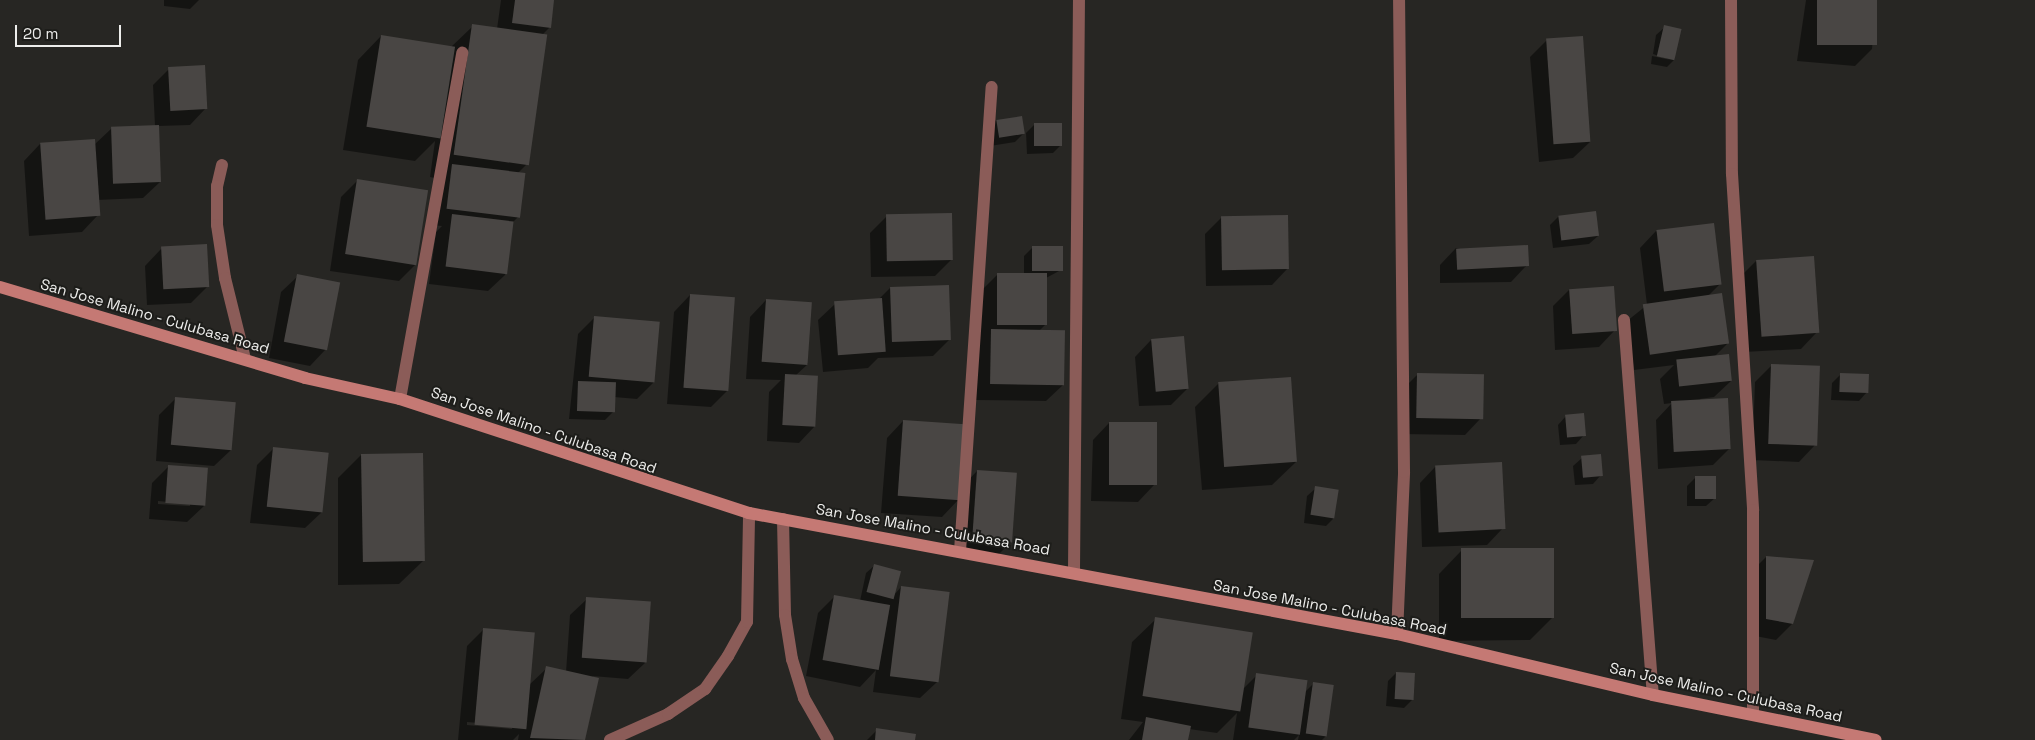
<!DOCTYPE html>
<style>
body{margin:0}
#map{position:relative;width:2035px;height:740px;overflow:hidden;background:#272623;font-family:"Space Grotesk",sans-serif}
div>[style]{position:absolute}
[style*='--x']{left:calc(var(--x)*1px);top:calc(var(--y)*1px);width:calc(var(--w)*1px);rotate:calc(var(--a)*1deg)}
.shadow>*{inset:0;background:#0007}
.building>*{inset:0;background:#494644;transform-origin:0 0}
.street>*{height:12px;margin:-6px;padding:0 6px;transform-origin:6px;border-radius:6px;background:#8b5c58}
.secondary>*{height:12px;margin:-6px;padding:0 6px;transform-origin:6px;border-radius:6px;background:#c57974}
span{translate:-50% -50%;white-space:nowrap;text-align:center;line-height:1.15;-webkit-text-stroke:4px #1d1d1a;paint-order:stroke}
.street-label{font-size:15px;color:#ededeb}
.scale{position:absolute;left:15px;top:25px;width:106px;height:22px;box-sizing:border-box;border:2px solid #ededeb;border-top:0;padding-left:6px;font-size:15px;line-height:18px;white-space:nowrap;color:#ededeb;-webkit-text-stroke:4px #1d1d1a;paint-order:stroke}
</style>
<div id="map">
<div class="shadow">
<div style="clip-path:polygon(164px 0,199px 0,190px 9px,164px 6px)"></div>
<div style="clip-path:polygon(501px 0,553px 0,550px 27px,541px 36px,546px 36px,526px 165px,518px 173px,518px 217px,511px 224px,505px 275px,488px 291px,429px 284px,436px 232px,442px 226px,431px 225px,439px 179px,430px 177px,435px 141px,415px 161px,343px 150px,358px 60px,381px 36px,451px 47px,473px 26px,497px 29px)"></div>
<div style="clip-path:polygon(1806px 0,1876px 0,1872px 49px,1855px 66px,1797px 61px)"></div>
<div style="clip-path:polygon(1665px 27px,1675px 59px,1667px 67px,1651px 64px,1652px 56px,1671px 60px,1653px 54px,1656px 35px)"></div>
<div style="clip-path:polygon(1547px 40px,1590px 142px,1573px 158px,1539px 162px,1530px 57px)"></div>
<div style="clip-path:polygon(169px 69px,206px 108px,190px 125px,158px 126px,160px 182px,143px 198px,97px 200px,98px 215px,82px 232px,29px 236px,24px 161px,40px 144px,94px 145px,112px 128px,155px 126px,153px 85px)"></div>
<div style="clip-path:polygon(996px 120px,1023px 134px,1015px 142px,990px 146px,988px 129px)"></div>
<div style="clip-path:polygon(1034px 125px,1061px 145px,1053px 153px,1027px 154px,1026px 133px)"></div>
<div style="clip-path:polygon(357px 181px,416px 264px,399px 281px,330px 271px,341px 197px)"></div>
<div style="clip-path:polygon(887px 216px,952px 259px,935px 276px,871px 277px,870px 233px)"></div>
<div style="clip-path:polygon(1559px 216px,1598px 236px,1589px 244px,1553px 248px,1550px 225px)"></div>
<div style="clip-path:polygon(1222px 217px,1288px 268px,1272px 285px,1206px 286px,1205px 234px)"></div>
<div style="clip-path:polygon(1656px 231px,1720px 284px,1708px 296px,1727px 344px,1713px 358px,1731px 381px,1714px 397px,1700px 399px,1730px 448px,1713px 465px,1658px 469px,1656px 420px,1672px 403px,1664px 404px,1660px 379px,1674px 365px,1634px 370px,1627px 321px,1647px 305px,1640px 248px)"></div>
<div style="clip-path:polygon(1032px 248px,1061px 270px,1046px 278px,1046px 324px,1039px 331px,1063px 385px,1046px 401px,975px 400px,981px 291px,997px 275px,1024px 275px,1024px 256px)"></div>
<div style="clip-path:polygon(1456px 248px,1527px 265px,1511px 282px,1440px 283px,1440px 265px)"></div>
<div style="clip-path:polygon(161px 249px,208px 286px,191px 303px,147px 305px,145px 266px)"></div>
<div style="clip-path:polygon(1756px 261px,1817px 332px,1801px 349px,1744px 352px,1740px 277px)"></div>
<div style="clip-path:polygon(298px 276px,326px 349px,310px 366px,269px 358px,281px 292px)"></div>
<div style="clip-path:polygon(890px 288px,949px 340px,933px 356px,878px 358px,868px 368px,823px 372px,818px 320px,835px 304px,878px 300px)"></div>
<div style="clip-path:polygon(1569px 290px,1615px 330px,1599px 347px,1555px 350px,1553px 306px)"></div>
<div style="clip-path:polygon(690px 295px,727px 391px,711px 407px,667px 404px,674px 312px)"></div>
<div style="clip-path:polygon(766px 300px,808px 364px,795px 376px,815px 426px,799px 443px,767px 441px,769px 392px,781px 380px,746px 379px,750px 317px)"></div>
<div style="clip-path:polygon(595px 317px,654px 382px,637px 399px,614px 397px,613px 412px,605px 420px,569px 419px,578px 334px)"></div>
<div style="clip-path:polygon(1151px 340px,1187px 389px,1171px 405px,1139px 406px,1135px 357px)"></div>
<div style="clip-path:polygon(1772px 365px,1815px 445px,1799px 462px,1752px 460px,1755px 382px)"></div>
<div style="clip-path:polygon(1418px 374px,1481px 418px,1465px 435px,1400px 434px,1401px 391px)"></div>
<div style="clip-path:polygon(1840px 375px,1867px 392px,1859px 401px,1831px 400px,1832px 383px)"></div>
<div style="clip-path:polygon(1219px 383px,1296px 462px,1272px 485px,1202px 490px,1195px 407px)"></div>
<div style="clip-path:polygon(176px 398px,231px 450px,214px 466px,156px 461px,159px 415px)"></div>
<div style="clip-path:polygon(1566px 416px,1584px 435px,1576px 444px,1560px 445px,1558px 425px)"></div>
<div style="clip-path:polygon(903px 421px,959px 490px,977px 471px,1011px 542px,994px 559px,956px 556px,960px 498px,942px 517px,881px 513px,887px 438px)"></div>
<div style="clip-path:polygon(1109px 423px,1154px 485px,1138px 502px,1091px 501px,1093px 440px)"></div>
<div style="clip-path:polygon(274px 448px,322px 512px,305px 528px,250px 523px,257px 465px)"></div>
<div style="clip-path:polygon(361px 455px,423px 561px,399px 584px,338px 585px,338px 478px)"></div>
<div style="clip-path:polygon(1582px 458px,1601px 475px,1593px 484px,1575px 485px,1573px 466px)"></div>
<div style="clip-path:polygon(evenodd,169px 466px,204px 506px,187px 522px,149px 519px,152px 483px,169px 466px,158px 501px,190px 504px,190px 506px,158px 504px,158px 501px)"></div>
<div style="clip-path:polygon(1436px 466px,1503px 528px,1487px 545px,1422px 547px,1420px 483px)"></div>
<div style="clip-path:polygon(1695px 478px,1715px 498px,1706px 506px,1687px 506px,1687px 486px)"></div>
<div style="clip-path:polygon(1316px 488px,1334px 518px,1326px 526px,1304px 523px,1307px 496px)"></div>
<div style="clip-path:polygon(1462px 550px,1553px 617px,1530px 640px,1439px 641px,1439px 574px)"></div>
<div style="clip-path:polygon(1766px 557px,1792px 624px,1776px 640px,1750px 635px,1750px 573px)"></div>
<div style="clip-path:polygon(875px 565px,894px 595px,901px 587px,937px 682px,920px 698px,873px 692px,876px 670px,860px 687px,806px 676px,818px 613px,835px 596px,860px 601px,866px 573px)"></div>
<div style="clip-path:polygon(evenodd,587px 599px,645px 663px,628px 679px,592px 676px,598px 679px,583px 740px,518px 740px,519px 734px,513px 740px,458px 740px,467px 646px,483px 630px,529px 685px,547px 668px,566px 672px,570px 615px,587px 599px,467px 722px,512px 726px,512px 729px,467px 725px,467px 722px)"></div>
<div style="clip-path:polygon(1156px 619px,1244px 688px,1257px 675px,1305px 692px,1313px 684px,1326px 736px,1322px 740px,1298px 740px,1299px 735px,1294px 740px,1233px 740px,1237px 713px,1217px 733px,1189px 729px,1187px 740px,1129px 740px,1143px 722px,1121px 719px,1132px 642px)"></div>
<div style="clip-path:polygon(1396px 673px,1412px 700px,1404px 708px,1386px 706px,1388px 681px)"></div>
<div style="clip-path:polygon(877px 730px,913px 740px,867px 740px)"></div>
</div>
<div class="building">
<div style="clip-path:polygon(515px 0,554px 0,551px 28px,512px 23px)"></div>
<div style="left:1817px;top:0;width:60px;height:45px"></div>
<div style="left:472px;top:24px;width:76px;height:132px;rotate:8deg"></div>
<div style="left:1664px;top:25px;width:18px;height:32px;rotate:13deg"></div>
<div style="left:381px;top:35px;width:75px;height:93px;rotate:9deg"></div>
<div style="left:1583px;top:36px;width:106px;height:37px;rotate:86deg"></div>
<div style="left:205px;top:65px;width:44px;height:37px;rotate:87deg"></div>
<div style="left:1022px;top:116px;width:18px;height:26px;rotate:81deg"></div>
<div style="left:1034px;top:123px;width:28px;height:23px"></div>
<div style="left:159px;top:125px;width:57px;height:48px;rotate:88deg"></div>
<div style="left:95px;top:139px;width:77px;height:55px;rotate:86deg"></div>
<div style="left:452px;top:164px;width:74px;height:45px;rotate:7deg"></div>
<div style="left:357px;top:179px;width:72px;height:76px;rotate:9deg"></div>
<div style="left:1596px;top:211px;width:25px;height:38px;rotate:83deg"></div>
<div style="left:952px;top:213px;width:47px;height:66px;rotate:89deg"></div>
<div style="left:452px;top:214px;width:62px;height:53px;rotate:7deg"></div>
<div style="left:1288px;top:215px;width:54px;height:67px;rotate:89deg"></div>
<div style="left:1714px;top:223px;width:62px;height:58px;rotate:83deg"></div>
<div style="left:207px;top:244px;width:43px;height:46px;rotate:87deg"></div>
<div style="left:1528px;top:245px;width:21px;height:72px;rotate:87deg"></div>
<div style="left:1063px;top:246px;width:25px;height:31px;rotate:90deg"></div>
<div style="left:1814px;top:256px;width:77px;height:58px;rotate:86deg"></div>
<div style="left:997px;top:273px;width:50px;height:52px"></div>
<div style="left:297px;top:274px;width:44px;height:69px;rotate:11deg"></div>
<div style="left:949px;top:285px;width:55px;height:59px;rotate:88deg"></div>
<div style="left:1614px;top:286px;width:45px;height:45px;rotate:86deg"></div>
<div style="left:1722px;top:293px;width:51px;height:80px;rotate:82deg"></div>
<div style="left:690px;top:294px;width:45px;height:94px;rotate:4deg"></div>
<div style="left:882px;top:298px;width:54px;height:48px;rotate:86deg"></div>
<div style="left:766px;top:299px;width:46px;height:63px;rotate:4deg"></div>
<div style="left:594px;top:316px;width:66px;height:61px;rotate:5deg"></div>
<div style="left:991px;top:329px;width:74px;height:55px;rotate:1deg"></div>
<div style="left:1184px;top:336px;width:53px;height:33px;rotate:85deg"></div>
<div style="left:1729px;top:354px;width:27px;height:53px;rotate:84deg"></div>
<div style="left:1771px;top:364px;width:49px;height:80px;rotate:2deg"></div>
<div style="left:1417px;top:373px;width:67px;height:45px;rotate:1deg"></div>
<div style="left:1840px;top:373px;width:29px;height:19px;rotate:2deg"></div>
<div style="left:785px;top:374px;width:33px;height:51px;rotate:3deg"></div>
<div style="left:1291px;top:377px;width:85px;height:73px;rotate:86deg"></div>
<div style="left:578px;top:381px;width:38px;height:30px;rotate:2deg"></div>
<div style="left:175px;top:397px;width:61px;height:48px;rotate:5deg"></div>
<div style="left:1728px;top:398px;width:51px;height:57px;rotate:87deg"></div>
<div style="left:1584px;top:413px;width:23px;height:19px;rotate:85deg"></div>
<div style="left:903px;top:420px;width:62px;height:76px;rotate:4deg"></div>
<div style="left:1109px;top:422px;width:48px;height:63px"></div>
<div style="left:273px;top:447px;width:56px;height:60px;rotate:6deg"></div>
<div style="left:423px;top:453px;width:108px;height:62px;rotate:89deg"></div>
<div style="left:1601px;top:454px;width:22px;height:20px;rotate:85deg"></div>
<div style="left:1502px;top:462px;width:67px;height:67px;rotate:87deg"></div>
<div style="left:168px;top:465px;width:40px;height:38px;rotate:4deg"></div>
<div style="left:977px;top:470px;width:40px;height:70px;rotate:4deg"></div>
<div style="left:1695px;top:476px;width:21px;height:23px"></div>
<div style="left:1315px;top:486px;width:24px;height:29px;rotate:9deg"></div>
<div style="left:1554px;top:548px;width:70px;height:93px;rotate:90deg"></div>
<div style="clip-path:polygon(1766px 556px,1814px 560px,1793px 624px,1766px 619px)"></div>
<div style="left:874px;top:564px;width:28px;height:29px;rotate:15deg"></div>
<div style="left:901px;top:586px;width:49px;height:91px;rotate:7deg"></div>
<div style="left:834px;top:595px;width:57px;height:66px;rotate:10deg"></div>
<div style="left:586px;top:597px;width:65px;height:61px;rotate:4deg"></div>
<div style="left:1155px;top:617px;width:99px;height:80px;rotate:9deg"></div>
<div style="left:483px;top:628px;width:52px;height:97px;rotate:5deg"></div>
<div style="clip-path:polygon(546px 666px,599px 678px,585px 740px,530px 738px)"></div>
<div style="left:1396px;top:672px;width:19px;height:27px;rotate:3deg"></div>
<div style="left:1256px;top:673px;width:52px;height:55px;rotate:8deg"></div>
<div style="left:1313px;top:682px;width:21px;height:52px;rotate:8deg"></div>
<div style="clip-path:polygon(1146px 717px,1191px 726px,1188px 740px,1142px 740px)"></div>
<div style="clip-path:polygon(876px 728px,916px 734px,915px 740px,875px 740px)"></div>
</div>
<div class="street">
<div style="--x:1731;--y:0;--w:174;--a:89.7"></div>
<div style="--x:1732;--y:174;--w:337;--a:86.4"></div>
<div style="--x:1753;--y:510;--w:203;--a:90"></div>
<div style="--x:222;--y:165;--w:22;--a:103"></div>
<div style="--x:217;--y:186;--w:39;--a:90"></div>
<div style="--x:217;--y:225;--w:54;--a:81.4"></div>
<div style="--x:225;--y:278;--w:83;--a:76.1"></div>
<div style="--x:1624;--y:320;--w:376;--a:85.6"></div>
<div style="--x:400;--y:399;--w:352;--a:-79.8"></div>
<div style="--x:783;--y:519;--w:96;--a:88.8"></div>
<div style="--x:785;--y:615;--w:45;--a:81"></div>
<div style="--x:792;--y:659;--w:41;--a:72.9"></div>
<div style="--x:804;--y:698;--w:48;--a:60.3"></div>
<div style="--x:960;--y:551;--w:465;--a:-86.1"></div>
<div style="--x:1074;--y:570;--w:570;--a:-89.5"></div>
<div style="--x:1397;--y:634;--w:162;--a:-87.5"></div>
<div style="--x:1404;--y:472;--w:472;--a:-90.6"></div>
<div style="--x:610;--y:740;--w:64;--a:-24.1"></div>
<div style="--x:668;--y:714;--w:45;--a:-34"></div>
<div style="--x:705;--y:689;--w:40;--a:-55.1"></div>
<div style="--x:728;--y:656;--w:39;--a:-61"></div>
<div style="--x:747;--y:622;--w:109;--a:-88.9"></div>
</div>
<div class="secondary">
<div style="--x:0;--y:287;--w:318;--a:16.6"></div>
<div style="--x:305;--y:378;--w:97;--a:12.5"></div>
<div style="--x:400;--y:399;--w:367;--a:18.1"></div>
<div style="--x:749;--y:513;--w:659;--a:10.58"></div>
<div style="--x:1397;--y:634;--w:263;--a:13.4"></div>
<div style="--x:1653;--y:695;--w:227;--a:11.4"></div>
</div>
<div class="street-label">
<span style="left:155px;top:316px;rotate:16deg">San Jose Malino - Culubasa Road</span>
<span style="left:544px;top:430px;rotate:19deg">San Jose Malino - Culubasa Road</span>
<span style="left:933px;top:529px;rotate:10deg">San Jose Malino - Culubasa Road</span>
<span style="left:1330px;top:607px;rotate:11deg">San Jose Malino - Culubasa Road</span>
<span style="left:1726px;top:692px;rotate:12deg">San Jose Malino - Culubasa Road</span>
</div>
<div class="scale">20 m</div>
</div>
